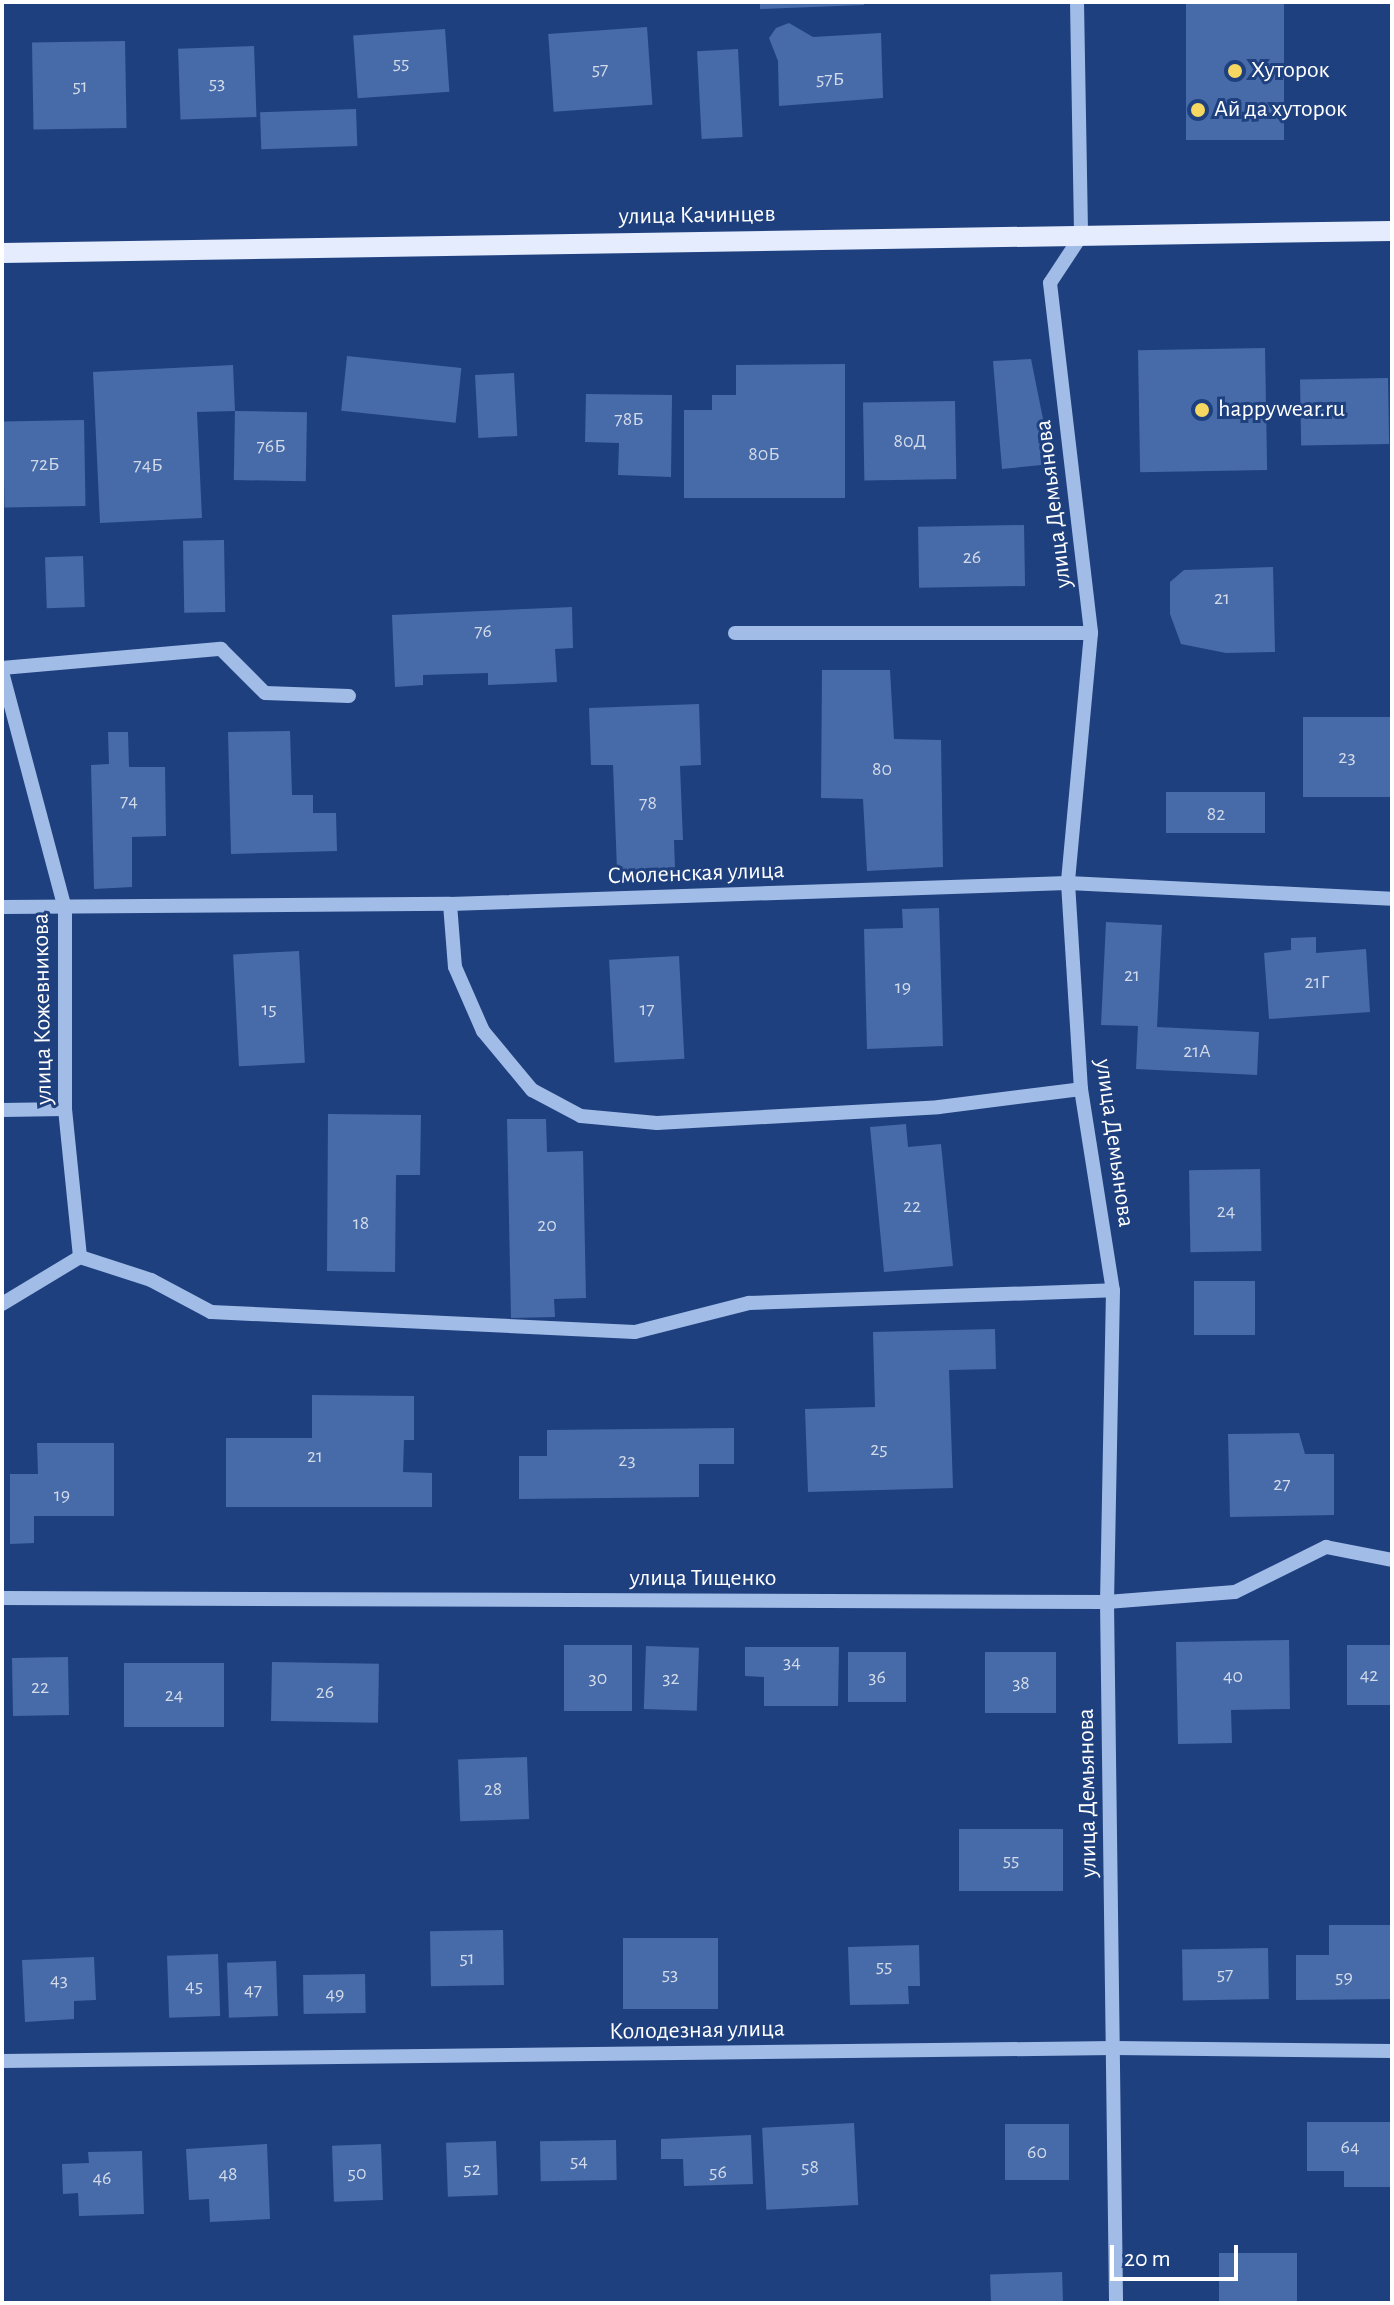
<!DOCTYPE html>
<meta charset="utf-8">
<style>
body{margin:0}
#map{position:relative;width:1394px;height:2305px;overflow:hidden;background:#1f407e;font-family:"Alegreya Sans",sans-serif}
div>[style]{position:absolute}
[style*='--x']{left:calc(var(--x)*1px);top:calc(var(--y)*1px);width:calc(var(--w)*1px);rotate:calc(var(--a)*1deg)}
.building>*{inset:0;background:#476aa8;transform-origin:0 0}
.minor>*{height:14px;margin:-7px;padding:0 7px;transform-origin:7px;border-radius:7px;background:#a2bce8}
.major>*{height:20px;margin:-10px;padding:0 10px;transform-origin:10px;border-radius:10px;background:#e4ecfd}
.dots>*{width:22px;height:22px;translate:-50% -50%;box-sizing:border-box;border:4px solid #1f407e;border-radius:50%}
span{translate:-50% -50%;white-space:nowrap;text-align:center;line-height:1.15;-webkit-text-stroke:6px #1f407e;paint-order:stroke}
.number-label{font-size:20px;color:#d1dae9}
.number-label span{-webkit-text-stroke-width:0}
.poi-label{font-size:24px;color:#fff}
.left{translate:0 -50%;text-align:left}
.street-label{font-size:24px;color:#fff}
.frame{position:absolute;inset:0;border:4px solid #fff;pointer-events:none}
.scale{position:absolute;left:1110px;top:2245px;width:128px;height:36px;box-sizing:border-box;border:4px solid #fff;border-top:0;padding-left:10px;font-size:24px;line-height:28px;white-space:nowrap;color:#fff;-webkit-text-stroke:6px #1f407e;paint-order:stroke}
</style>
<div id="map">
<div class="building">
<div style="clip-path:polygon(760px 2px,864px 2px,864px 5px,760px 9px)"></div>
<div style="left:1186px;top:2px;width:98px;height:138px"></div>
<div style="clip-path:polygon(789px 23px,813px 37px,881px 33px,883px 98px,779px 106px,778px 61px,769px 38px,776px 28px)"></div>
<div style="left:647px;top:27px;width:78px;height:99px;rotate:86deg"></div>
<div style="left:445px;top:29px;width:63px;height:92px;rotate:86deg"></div>
<div style="left:125px;top:41px;width:87px;height:93px;rotate:89deg"></div>
<div style="left:254px;top:46px;width:71px;height:76px;rotate:88deg"></div>
<div style="left:738px;top:49px;width:88px;height:41px;rotate:87deg"></div>
<div style="left:356px;top:109px;width:37px;height:96px;rotate:88deg"></div>
<div style="left:1265px;top:348px;width:122px;height:127px;rotate:89deg"></div>
<div style="left:347px;top:356px;width:115px;height:55px;rotate:6deg"></div>
<div style="clip-path:polygon(1031px 359px,1052px 464px,1002px 469px,993px 361px)"></div>
<div style="clip-path:polygon(845px 364px,845px 498px,684px 498px,684px 410px,712px 410px,712px 395px,736px 395px,736px 365px)"></div>
<div style="clip-path:polygon(233px 365px,235px 411px,197px 412px,202px 518px,100px 523px,93px 372px)"></div>
<div style="left:514px;top:373px;width:63px;height:39px;rotate:87deg"></div>
<div style="left:1388px;top:378px;width:66px;height:88px;rotate:89deg"></div>
<div style="clip-path:polygon(586px 394px,672px 395px,671px 477px,618px 475px,619px 443px,585px 442px)"></div>
<div style="left:955px;top:401px;width:78px;height:92px;rotate:89deg"></div>
<div style="left:235px;top:411px;width:72px;height:69px;rotate:1deg"></div>
<div style="left:84px;top:420px;width:86px;height:81px;rotate:89deg"></div>
<div style="left:1024px;top:525px;width:61px;height:106px;rotate:89deg"></div>
<div style="left:224px;top:540px;width:72px;height:41px;rotate:89deg"></div>
<div style="left:83px;top:556px;width:51px;height:38px;rotate:88deg"></div>
<div style="clip-path:polygon(1273px 567px,1275px 652px,1226px 653px,1181px 644px,1170px 614px,1170px 582px,1184px 570px)"></div>
<div style="clip-path:polygon(572px 607px,573px 648px,555px 649px,557px 682px,488px 685px,488px 673px,423px 675px,423px 685px,395px 687px,392px 615px)"></div>
<div style="clip-path:polygon(822px 670px,890px 670px,894px 739px,941px 740px,943px 867px,867px 871px,863px 799px,821px 798px)"></div>
<div style="clip-path:polygon(699px 704px,701px 765px,680px 766px,683px 840px,674px 840px,675px 868px,617px 870px,613px 765px,591px 765px,589px 708px)"></div>
<div style="left:1303px;top:717px;width:89px;height:80px"></div>
<div style="clip-path:polygon(290px 731px,292px 795px,313px 795px,313px 813px,336px 813px,337px 851px,231px 854px,228px 732px)"></div>
<div style="clip-path:polygon(108px 732px,128px 732px,129px 767px,165px 767px,166px 836px,132px 837px,132px 887px,94px 889px,91px 765px,109px 764px)"></div>
<div style="left:1265px;top:792px;width:41px;height:99px;rotate:90deg"></div>
<div style="clip-path:polygon(939px 908px,943px 1046px,867px 1049px,864px 929px,903px 928px,902px 909px)"></div>
<div style="clip-path:polygon(1106px 922px,1162px 925px,1157px 1027px,1259px 1032px,1257px 1075px,1136px 1069px,1138px 1026px,1101px 1025px)"></div>
<div style="clip-path:polygon(1316px 937px,1316px 953px,1366px 949px,1370px 1012px,1269px 1019px,1264px 953px,1291px 950px,1291px 938px)"></div>
<div style="left:299px;top:951px;width:112px;height:66px;rotate:87deg"></div>
<div style="left:679px;top:956px;width:103px;height:70px;rotate:87deg"></div>
<div style="clip-path:polygon(328px 1114px,421px 1115px,420px 1175px,396px 1175px,395px 1272px,327px 1271px)"></div>
<div style="clip-path:polygon(507px 1119px,546px 1119px,547px 1152px,583px 1151px,586px 1298px,554px 1299px,555px 1317px,511px 1318px)"></div>
<div style="clip-path:polygon(906px 1124px,908px 1147px,941px 1144px,953px 1266px,884px 1272px,870px 1127px)"></div>
<div style="left:1260px;top:1169px;width:82px;height:71px;rotate:89deg"></div>
<div style="left:1255px;top:1281px;width:54px;height:61px;rotate:90deg"></div>
<div style="clip-path:polygon(995px 1329px,996px 1369px,949px 1370px,953px 1488px,808px 1492px,805px 1409px,875px 1407px,873px 1332px)"></div>
<div style="clip-path:polygon(312px 1395px,414px 1396px,414px 1440px,404px 1440px,403px 1472px,432px 1473px,432px 1507px,226px 1507px,226px 1438px,312px 1438px)"></div>
<div style="clip-path:polygon(734px 1428px,734px 1464px,699px 1464px,699px 1497px,519px 1499px,519px 1456px,547px 1456px,547px 1430px)"></div>
<div style="clip-path:polygon(1299px 1433px,1305px 1454px,1334px 1454px,1334px 1515px,1230px 1517px,1228px 1434px)"></div>
<div style="clip-path:polygon(37px 1443px,114px 1443px,114px 1516px,34px 1516px,34px 1543px,10px 1544px,10px 1474px,38px 1474px)"></div>
<div style="clip-path:polygon(1289px 1640px,1290px 1709px,1231px 1710px,1232px 1743px,1178px 1744px,1176px 1642px)"></div>
<div style="left:564px;top:1645px;width:68px;height:66px"></div>
<div style="left:1347px;top:1645px;width:45px;height:60px"></div>
<div style="left:646px;top:1646px;width:53px;height:63px;rotate:2deg"></div>
<div style="clip-path:polygon(745px 1647px,839px 1647px,838px 1706px,764px 1706px,764px 1677px,745px 1676px)"></div>
<div style="left:848px;top:1652px;width:58px;height:50px"></div>
<div style="left:985px;top:1652px;width:71px;height:61px"></div>
<div style="left:68px;top:1657px;width:58px;height:56px;rotate:89deg"></div>
<div style="left:272px;top:1662px;width:107px;height:59px;rotate:1deg"></div>
<div style="left:124px;top:1663px;width:100px;height:64px"></div>
<div style="left:527px;top:1757px;width:62px;height:69px;rotate:88deg"></div>
<div style="left:959px;top:1829px;width:104px;height:62px"></div>
<div style="clip-path:polygon(1329px 1925px,1392px 1925px,1392px 1999px,1296px 2000px,1296px 1955px,1329px 1955px)"></div>
<div style="left:503px;top:1930px;width:55px;height:73px;rotate:89deg"></div>
<div style="left:623px;top:1938px;width:95px;height:71px"></div>
<div style="clip-path:polygon(919px 1945px,920px 1986px,908px 1986px,909px 2004px,850px 2005px,848px 1947px)"></div>
<div style="left:1268px;top:1948px;width:51px;height:86px;rotate:89deg"></div>
<div style="left:218px;top:1954px;width:62px;height:51px;rotate:88deg"></div>
<div style="clip-path:polygon(94px 1957px,96px 2000px,74px 2001px,74px 2019px,25px 2022px,22px 1960px)"></div>
<div style="left:276px;top:1961px;width:55px;height:49px;rotate:88deg"></div>
<div style="left:365px;top:1974px;width:39px;height:62px;rotate:89deg"></div>
<div style="clip-path:polygon(1307px 2122px,1392px 2122px,1392px 2187px,1344px 2187px,1344px 2171px,1307px 2171px)"></div>
<div style="left:854px;top:2123px;width:82px;height:92px;rotate:87deg"></div>
<div style="left:1005px;top:2124px;width:64px;height:56px"></div>
<div style="clip-path:polygon(751px 2135px,753px 2184px,684px 2186px,683px 2159px,661px 2159px,661px 2139px)"></div>
<div style="left:616px;top:2140px;width:40px;height:76px;rotate:89deg"></div>
<div style="left:496px;top:2141px;width:54px;height:50px;rotate:88deg"></div>
<div style="clip-path:polygon(267px 2144px,270px 2219px,210px 2222px,209px 2199px,189px 2200px,186px 2149px)"></div>
<div style="left:381px;top:2144px;width:56px;height:49px;rotate:88deg"></div>
<div style="clip-path:polygon(142px 2151px,144px 2214px,79px 2216px,78px 2193px,63px 2194px,62px 2164px,89px 2163px,88px 2152px)"></div>
<div style="left:1297px;top:2253px;width:50px;height:78px;rotate:90deg"></div>
<div style="left:1062px;top:2272px;width:31px;height:72px;rotate:88deg"></div>
</div>
<div class="minor">
<div style="--x:1077;--y:2;--w:234;--a:89"></div>
<div style="--x:1081;--y:236;--w:56;--a:123.4"></div>
<div style="--x:1050;--y:283;--w:352;--a:83.3"></div>
<div style="--x:1091;--y:633;--w:251;--a:95.3"></div>
<div style="--x:1068;--y:883;--w:206;--a:86.4"></div>
<div style="--x:1081;--y:1089;--w:204;--a:81"></div>
<div style="--x:1113;--y:1290;--w:312;--a:91.1"></div>
<div style="--x:1107;--y:1602;--w:701;--a:89.26"></div>
<div style="--x:735;--y:633;--w:356;--a:0"></div>
<div style="--x:2;--y:668;--w:220;--a:-5"></div>
<div style="--x:221;--y:649;--w:62;--a:45"></div>
<div style="--x:265;--y:693;--w:84;--a:2"></div>
<div style="--x:2;--y:672;--w:244;--a:75.1"></div>
<div style="--x:65;--y:908;--w:201;--a:90"></div>
<div style="--x:65;--y:1109;--w:149;--a:84.2"></div>
<div style="--x:450;--y:904;--w:63;--a:85.5"></div>
<div style="--x:455;--y:967;--w:70;--a:66.4"></div>
<div style="--x:483;--y:1031;--w:77;--a:50.3"></div>
<div style="--x:532;--y:1090;--w:55;--a:28"></div>
<div style="--x:581;--y:1116;--w:76;--a:5.3"></div>
<div style="--x:657;--y:1123;--w:282;--a:-3.2"></div>
<div style="--x:939;--y:1107;--w:143;--a:-7.2"></div>
<div style="--x:2;--y:907;--w:448;--a:-0.4"></div>
<div style="--x:450;--y:904;--w:618;--a:-1.95"></div>
<div style="--x:1068;--y:883;--w:324;--a:2.8"></div>
<div style="--x:2;--y:1110;--w:63;--a:-0.9"></div>
<div style="--x:2;--y:1304;--w:91;--a:-31.1"></div>
<div style="--x:80;--y:1257;--w:75;--a:17.9"></div>
<div style="--x:151;--y:1280;--w:68;--a:28.1"></div>
<div style="--x:211;--y:1312;--w:424;--a:2.7"></div>
<div style="--x:635;--y:1332;--w:118;--a:-14.3"></div>
<div style="--x:749;--y:1303;--w:364;--a:-2"></div>
<div style="--x:2;--y:1598;--w:1105;--a:0.21"></div>
<div style="--x:1107;--y:1602;--w:128;--a:-4.5"></div>
<div style="--x:1235;--y:1592;--w:102;--a:-26.3"></div>
<div style="--x:1326;--y:1547;--w:67;--a:11.1"></div>
<div style="--x:2;--y:2061;--w:1112;--a:-0.67"></div>
<div style="--x:1114;--y:2048;--w:278;--a:0.6"></div>
</div>
<div class="major">
<div style="--x:2;--y:253;--w:1390;--a:-0.91"></div>
</div>
<div class="dots">
<div style="left:1235px;top:71px;background:#f6d761"></div>
<div style="left:1198px;top:110px;background:#f6d761"></div>
<div style="left:1202px;top:410px;background:#f6d761"></div>
</div>
<div class="number-label">
<span style="left:401px;top:63px">55</span>
<span style="left:600px;top:69px">57</span>
<span style="left:830px;top:79px">57Б</span>
<span style="left:217px;top:83px">53</span>
<span style="left:80px;top:86px">51</span>
<span style="left:629px;top:419px">78Б</span>
<span style="left:910px;top:441px">80Д</span>
<span style="left:271px;top:446px">76Б</span>
<span style="left:764px;top:454px">80Б</span>
<span style="left:45px;top:464px">72Б</span>
<span style="left:148px;top:465px">74Б</span>
<span style="left:972px;top:557px">26</span>
<span style="left:1222px;top:598px">21</span>
<span style="left:483px;top:631px">76</span>
<span style="left:1347px;top:757px">23</span>
<span style="left:882px;top:769px">80</span>
<span style="left:129px;top:801px">74</span>
<span style="left:648px;top:803px">78</span>
<span style="left:1216px;top:814px">82</span>
<span style="left:1132px;top:975px">21</span>
<span style="left:1317px;top:982px">21Г</span>
<span style="left:903px;top:987px">19</span>
<span style="left:269px;top:1009px">15</span>
<span style="left:647px;top:1009px">17</span>
<span style="left:1197px;top:1051px">21А</span>
<span style="left:912px;top:1206px">22</span>
<span style="left:1226px;top:1211px">24</span>
<span style="left:361px;top:1223px">18</span>
<span style="left:547px;top:1225px">20</span>
<span style="left:879px;top:1449px">25</span>
<span style="left:315px;top:1456px">21</span>
<span style="left:627px;top:1460px">23</span>
<span style="left:1282px;top:1484px">27</span>
<span style="left:62px;top:1495px">19</span>
<span style="left:792px;top:1662px">34</span>
<span style="left:1369px;top:1675px">42</span>
<span style="left:1233px;top:1676px">40</span>
<span style="left:877px;top:1677px">36</span>
<span style="left:598px;top:1678px">30</span>
<span style="left:671px;top:1678px">32</span>
<span style="left:1021px;top:1683px">38</span>
<span style="left:40px;top:1687px">22</span>
<span style="left:325px;top:1692px">26</span>
<span style="left:174px;top:1695px">24</span>
<span style="left:493px;top:1789px">28</span>
<span style="left:1011px;top:1860px">55</span>
<span style="left:467px;top:1958px">51</span>
<span style="left:884px;top:1966px">55</span>
<span style="left:670px;top:1974px">53</span>
<span style="left:1225px;top:1974px">57</span>
<span style="left:1344px;top:1977px">59</span>
<span style="left:59px;top:1980px">43</span>
<span style="left:194px;top:1986px">45</span>
<span style="left:253px;top:1990px">47</span>
<span style="left:335px;top:1994px">49</span>
<span style="left:1350px;top:2147px">64</span>
<span style="left:1037px;top:2152px">60</span>
<span style="left:579px;top:2161px">54</span>
<span style="left:810px;top:2167px">58</span>
<span style="left:472px;top:2169px">52</span>
<span style="left:718px;top:2172px">56</span>
<span style="left:357px;top:2173px">50</span>
<span style="left:228px;top:2174px">48</span>
<span style="left:102px;top:2178px">46</span>
</div>
<div class="poi-label">
<span class="left" style="left:1251px;top:71px">Хуторок</span>
<span class="left" style="left:1214px;top:110px">Ай да хуторок</span>
<span class="left" style="left:1218px;top:410px">happywear.ru</span>
</div>
<div class="street-label">
<span style="left:697px;top:216px;rotate:-1deg">улица Качинцев</span>
<span style="left:1054px;top:504px;rotate:-97deg">улица Демьянова</span>
<span style="left:696px;top:874px;rotate:-2deg">Смоленская улица</span>
<span style="left:43px;top:1009px;rotate:-91deg">улица Кожевникова</span>
<span style="left:1114px;top:1143px;rotate:82deg">улица Демьянова</span>
<span style="left:703px;top:1579px">улица Тищенко</span>
<span style="left:1088px;top:1793px;rotate:-91deg">улица Демьянова</span>
<span style="left:697px;top:2031px;rotate:-1deg">Колодезная улица</span>
</div>
<div class="frame"></div>
<div class="scale">20 m</div>
</div>
